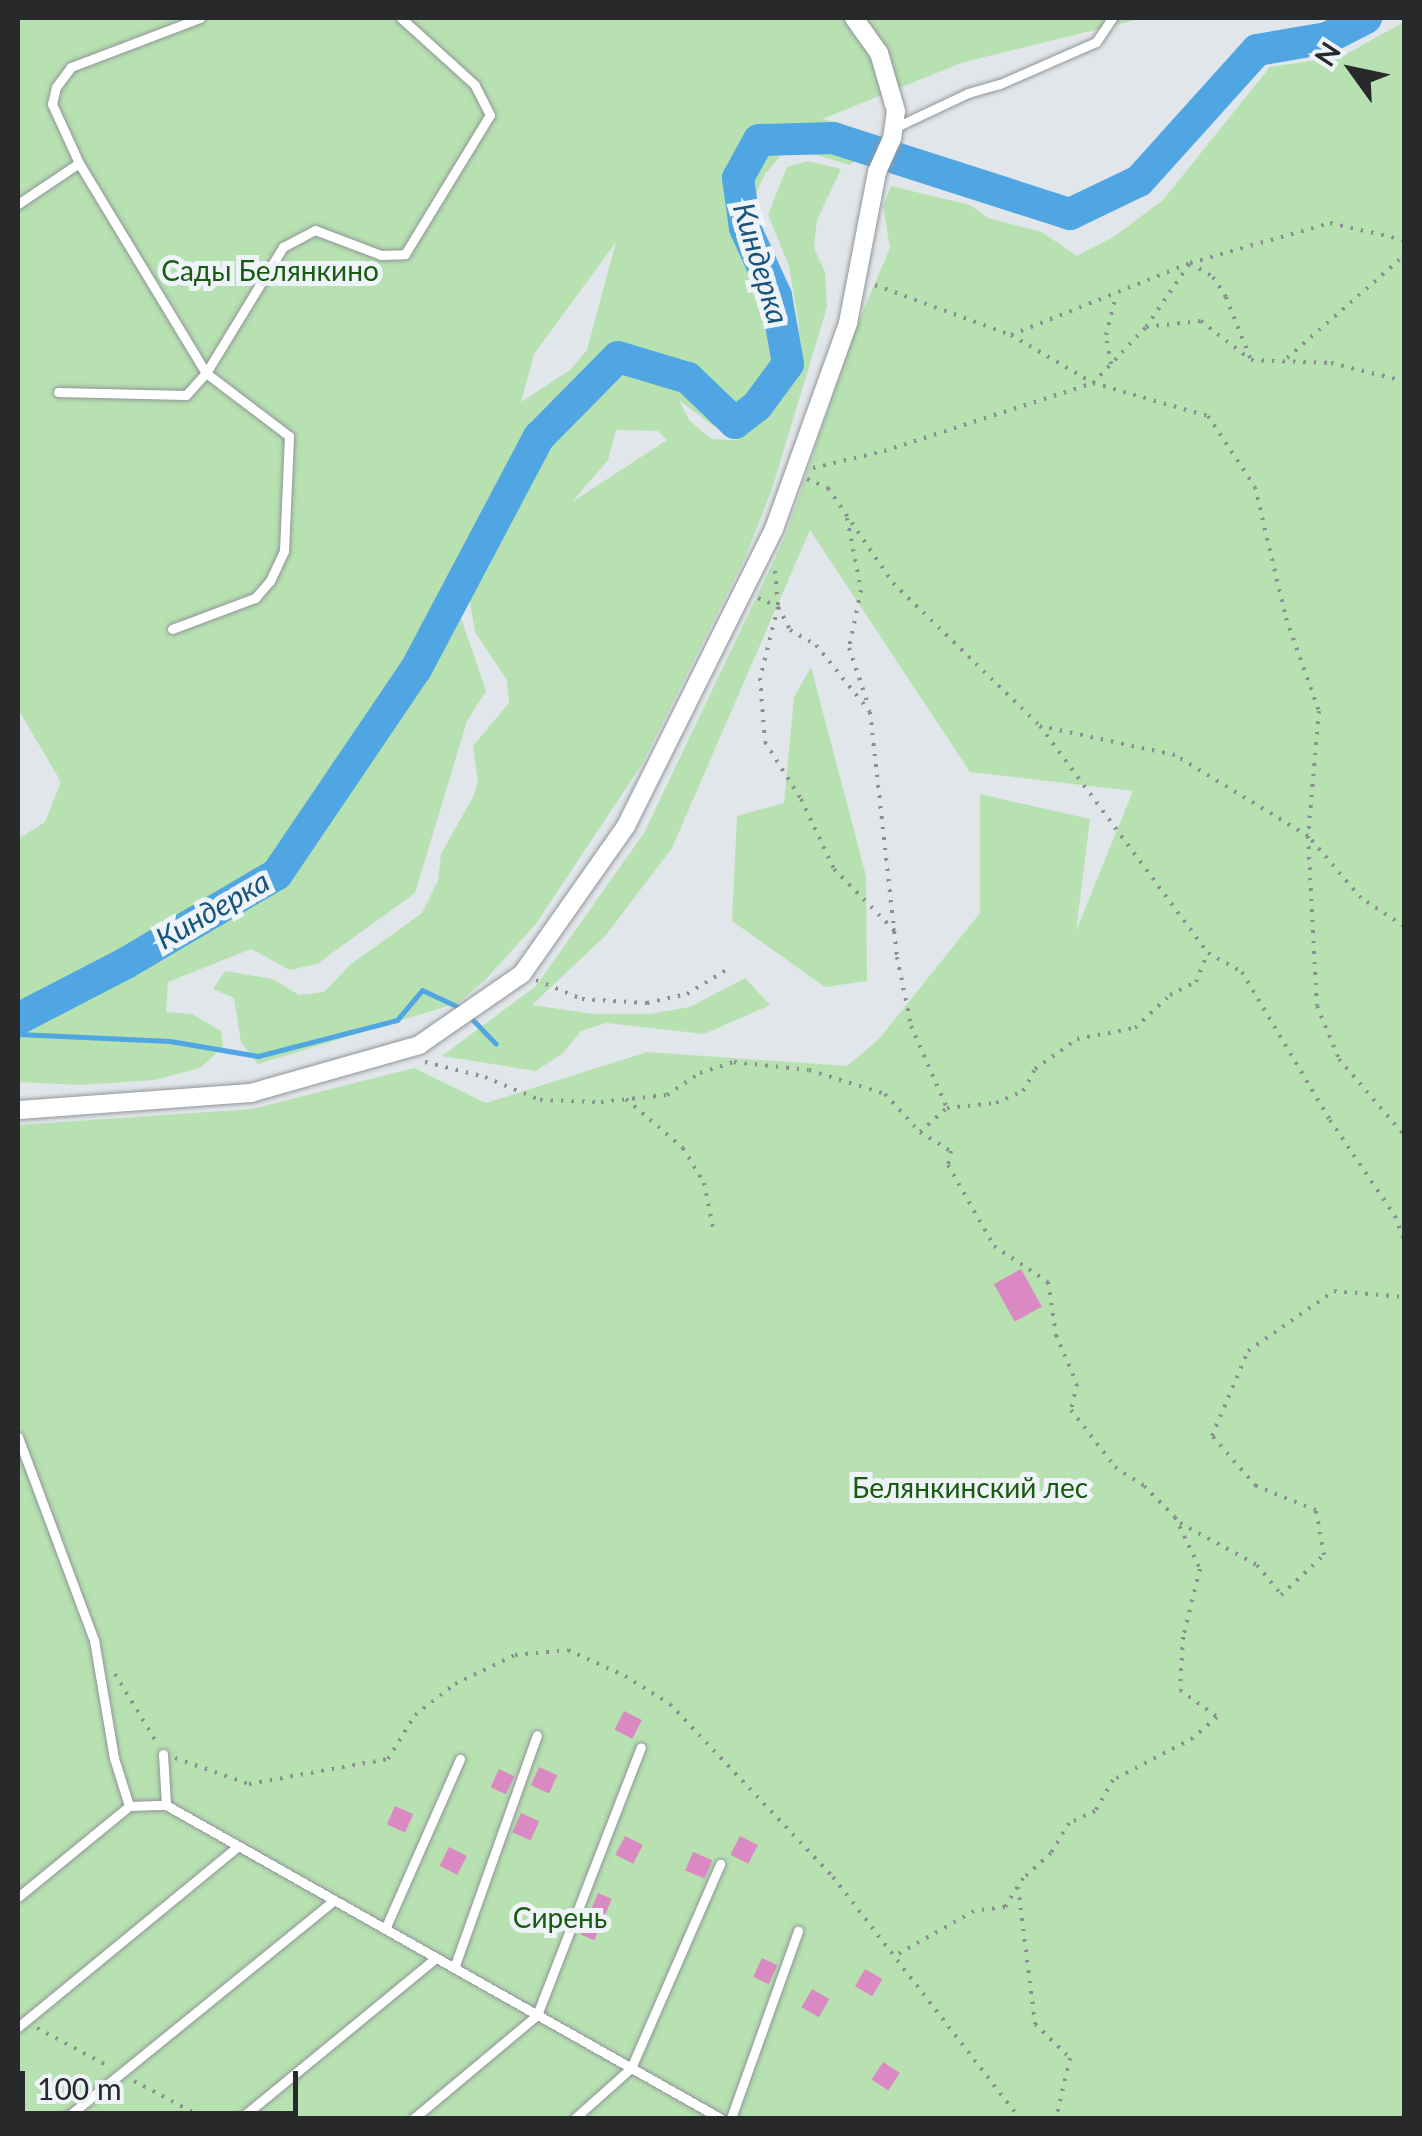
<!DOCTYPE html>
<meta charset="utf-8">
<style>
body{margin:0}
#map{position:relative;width:1422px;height:2136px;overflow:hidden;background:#e1e6ea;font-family:Lato,sans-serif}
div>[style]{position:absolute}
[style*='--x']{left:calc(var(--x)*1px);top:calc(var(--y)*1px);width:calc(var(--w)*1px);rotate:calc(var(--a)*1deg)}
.green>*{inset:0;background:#b7e1b1}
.stream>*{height:5px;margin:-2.5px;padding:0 2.5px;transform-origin:2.5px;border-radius:2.5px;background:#50a5e3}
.river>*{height:32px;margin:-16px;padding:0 16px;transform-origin:16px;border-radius:16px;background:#50a5e3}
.building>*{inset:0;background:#db89c3;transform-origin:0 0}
.path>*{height:4px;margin-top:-2px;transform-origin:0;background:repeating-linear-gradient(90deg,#8b8f92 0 2.5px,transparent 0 10.5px)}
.roads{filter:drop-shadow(0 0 2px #919599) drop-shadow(0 0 2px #919599)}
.lane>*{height:9px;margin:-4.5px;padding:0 4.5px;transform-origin:4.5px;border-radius:4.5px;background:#fff}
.street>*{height:18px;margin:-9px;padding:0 9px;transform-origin:9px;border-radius:9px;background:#fff}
span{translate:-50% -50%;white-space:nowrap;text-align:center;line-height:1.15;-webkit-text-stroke:10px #eef3f7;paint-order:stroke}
.park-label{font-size:28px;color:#195a11}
.water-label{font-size:30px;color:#17557e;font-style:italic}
.frame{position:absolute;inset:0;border:20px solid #27292b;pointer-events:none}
.north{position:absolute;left:1302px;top:20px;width:100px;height:100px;-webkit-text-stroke:8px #eef3f7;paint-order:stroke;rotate:303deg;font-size:28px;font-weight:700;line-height:40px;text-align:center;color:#27292b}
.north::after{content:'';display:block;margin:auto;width:35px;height:45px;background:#27292b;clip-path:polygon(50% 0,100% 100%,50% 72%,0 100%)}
.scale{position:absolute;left:20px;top:2071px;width:278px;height:45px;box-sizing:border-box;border:5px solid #27292b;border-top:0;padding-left:12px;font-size:30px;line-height:35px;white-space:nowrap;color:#27292b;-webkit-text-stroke:8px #eef3f7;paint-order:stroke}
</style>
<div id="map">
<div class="green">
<div style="clip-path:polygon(evenodd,18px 18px,1144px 18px,964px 62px,822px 119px,843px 124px,867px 139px,860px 156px,850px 165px,806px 152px,782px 154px,765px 174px,753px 200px,756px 221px,772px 245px,789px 309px,794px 361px,799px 327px,794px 296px,789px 266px,768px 215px,787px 167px,808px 161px,841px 169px,817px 220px,814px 248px,825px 272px,827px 307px,773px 486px,745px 558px,642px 764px,535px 925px,486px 979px,458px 1003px,258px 1064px,241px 1042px,234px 998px,213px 989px,225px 971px,273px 979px,299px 995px,324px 992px,351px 964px,422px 913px,438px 881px,441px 854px,473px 797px,478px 783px,473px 746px,509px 703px,507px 680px,475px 632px,469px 595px,460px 615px,486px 691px,467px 721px,415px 893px,317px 964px,290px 970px,251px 949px,168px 982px,166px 1012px,192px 1014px,221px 1031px,223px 1047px,200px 1068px,154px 1080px,81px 1085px,18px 1082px,18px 839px,45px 822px,61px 782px,18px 709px,18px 18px,616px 242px,587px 350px,570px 370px,521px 402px,534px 354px,616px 242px,18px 18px,793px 370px,792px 377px,762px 416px,737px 440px,711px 439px,689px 420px,679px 400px,713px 426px,735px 429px,760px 410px,793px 370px,18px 18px,616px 430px,658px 431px,667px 440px,572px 502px,608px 460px,616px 430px)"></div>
<div style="clip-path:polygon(1404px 22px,1404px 2118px,18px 2118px,18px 1125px,252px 1109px,414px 1068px,486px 1103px,647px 1052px,847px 1066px,879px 1039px,980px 913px,980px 794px,1090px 819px,1076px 931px,1133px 791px,970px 772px,810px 530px,672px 848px,606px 935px,532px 1005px,594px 1014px,650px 1014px,690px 1007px,745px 978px,770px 1005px,704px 1034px,606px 1023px,581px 1031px,563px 1053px,536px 1071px,442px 1056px,536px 986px,644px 833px,786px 535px,853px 335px,890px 248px,883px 206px,891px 186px,970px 205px,988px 218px,1042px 232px,1077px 256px,1115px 236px,1163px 200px,1270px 67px,1343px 56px)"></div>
<div style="clip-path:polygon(811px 667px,866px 876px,867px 981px,825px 987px,732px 921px,737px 816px,784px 803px,794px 697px)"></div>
</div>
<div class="stream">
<div style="--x:470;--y:1017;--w:37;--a:46"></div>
<div style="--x:18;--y:1034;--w:152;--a:2.6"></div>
<div style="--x:170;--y:1041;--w:89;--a:9.7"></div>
<div style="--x:258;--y:1056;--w:144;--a:-14.5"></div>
<div style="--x:397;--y:1020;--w:39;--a:-50"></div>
<div style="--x:422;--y:990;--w:45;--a:24.9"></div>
</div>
<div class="river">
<div style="--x:18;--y:1019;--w:122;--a:-27.4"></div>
<div style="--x:126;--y:963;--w:175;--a:-30.5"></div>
<div style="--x:277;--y:874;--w:248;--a:-55.9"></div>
<div style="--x:416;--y:669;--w:263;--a:-62.1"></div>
<div style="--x:539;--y:437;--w:112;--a:-45.4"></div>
<div style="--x:618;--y:357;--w:73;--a:16.7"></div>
<div style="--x:688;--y:378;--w:65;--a:43.8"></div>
<div style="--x:735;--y:423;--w:28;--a:-38"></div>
<div style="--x:757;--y:406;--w:52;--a:-53.6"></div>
<div style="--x:788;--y:364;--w:69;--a:-100"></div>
<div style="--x:776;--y:296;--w:75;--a:-114.5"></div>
<div style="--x:745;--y:228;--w:50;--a:-98"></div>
<div style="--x:738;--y:178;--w:43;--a:-61.1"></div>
<div style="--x:759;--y:140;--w:74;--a:-1.5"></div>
<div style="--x:833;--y:138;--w:249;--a:17.8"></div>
<div style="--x:1070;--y:214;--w:76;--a:-25.6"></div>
<div style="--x:1139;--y:181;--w:176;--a:-48"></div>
<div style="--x:1257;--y:50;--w:71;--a:-9.7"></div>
<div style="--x:1327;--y:38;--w:44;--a:-27.1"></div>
</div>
<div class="building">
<div style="left:1021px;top:1269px;width:43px;height:31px;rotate:61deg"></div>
<div style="left:624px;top:1711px;width:20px;height:21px;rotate:27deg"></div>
<div style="left:539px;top:1767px;width:20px;height:20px;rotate:24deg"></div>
<div style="left:499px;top:1769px;width:17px;height:20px;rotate:25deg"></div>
<div style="left:395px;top:1806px;width:20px;height:20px;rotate:24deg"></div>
<div style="left:521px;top:1813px;width:20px;height:21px;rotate:24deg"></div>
<div style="left:625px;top:1836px;width:20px;height:21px;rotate:27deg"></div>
<div style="left:740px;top:1836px;width:20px;height:21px;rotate:27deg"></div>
<div style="left:449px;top:1847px;width:20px;height:21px;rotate:27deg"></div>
<div style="left:693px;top:1852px;width:21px;height:20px;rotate:23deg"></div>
<div style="left:598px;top:1893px;width:15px;height:45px;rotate:23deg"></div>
<div style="left:762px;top:1958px;width:17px;height:21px;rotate:25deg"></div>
<div style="left:865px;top:1969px;width:20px;height:20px;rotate:30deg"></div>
<div style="left:812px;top:1989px;width:20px;height:21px;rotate:30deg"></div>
<div style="left:883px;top:2062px;width:20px;height:21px;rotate:33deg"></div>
</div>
<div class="path">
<div style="--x:875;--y:285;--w:145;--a:20.2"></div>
<div style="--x:1011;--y:335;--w:95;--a:30.3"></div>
<div style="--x:1093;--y:383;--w:77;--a:-46.6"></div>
<div style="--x:1146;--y:327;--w:78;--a:-55.5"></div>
<div style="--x:1190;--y:263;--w:146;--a:-15.9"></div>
<div style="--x:1330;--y:223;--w:76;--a:12.9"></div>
<div style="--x:1146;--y:327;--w:55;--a:-6.2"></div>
<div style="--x:1201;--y:321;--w:63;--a:38"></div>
<div style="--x:1251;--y:360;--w:80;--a:2.1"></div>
<div style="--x:1331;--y:363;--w:75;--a:13.9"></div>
<div style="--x:1011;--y:335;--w:193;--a:-21.9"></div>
<div style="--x:1190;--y:263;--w:27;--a:31"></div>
<div style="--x:1213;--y:277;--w:24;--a:57"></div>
<div style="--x:1226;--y:297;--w:68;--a:68.4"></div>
<div style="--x:1287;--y:358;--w:155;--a:-41.1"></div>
<div style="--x:1111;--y:364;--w:29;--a:-100"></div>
<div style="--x:1106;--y:335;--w:40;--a:-75.6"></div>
<div style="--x:813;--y:468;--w:73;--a:-13.5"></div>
<div style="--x:884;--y:451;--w:220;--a:-18"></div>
<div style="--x:1093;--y:383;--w:120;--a:16"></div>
<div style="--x:1208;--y:416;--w:85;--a:56.5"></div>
<div style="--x:1255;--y:487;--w:135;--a:76.7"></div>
<div style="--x:1286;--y:618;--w:99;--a:70.5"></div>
<div style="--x:1319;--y:711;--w:125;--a:95"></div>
<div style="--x:1308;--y:836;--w:156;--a:-148.7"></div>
<div style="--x:1175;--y:755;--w:138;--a:-167.9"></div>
<div style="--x:807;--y:479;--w:23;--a:23"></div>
<div style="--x:828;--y:488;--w:115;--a:55.6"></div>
<div style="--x:893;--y:583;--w:205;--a:44.2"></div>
<div style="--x:1040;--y:726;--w:282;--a:53.5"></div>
<div style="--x:1208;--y:953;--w:39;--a:29"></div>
<div style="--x:1242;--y:972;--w:172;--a:59.3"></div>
<div style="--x:1330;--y:1120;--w:116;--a:55.9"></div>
<div style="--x:1395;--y:1216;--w:26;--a:69"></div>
<div style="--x:847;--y:518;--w:73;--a:79"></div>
<div style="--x:861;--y:590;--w:59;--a:101.7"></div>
<div style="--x:849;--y:648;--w:62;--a:71.3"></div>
<div style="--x:775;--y:571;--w:36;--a:85"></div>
<div style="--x:778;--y:607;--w:73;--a:104.2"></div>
<div style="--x:760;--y:678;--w:64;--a:85.5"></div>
<div style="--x:765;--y:742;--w:67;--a:57.7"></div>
<div style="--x:801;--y:799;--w:77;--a:64.8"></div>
<div style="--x:834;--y:869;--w:87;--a:45.5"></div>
<div style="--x:758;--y:598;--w:22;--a:24"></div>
<div style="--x:778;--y:607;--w:26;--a:62"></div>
<div style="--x:790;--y:630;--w:30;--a:30"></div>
<div style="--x:816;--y:645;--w:86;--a:51.1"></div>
<div style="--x:870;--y:712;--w:246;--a:83.7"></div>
<div style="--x:897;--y:957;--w:70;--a:78.5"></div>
<div style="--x:911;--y:1026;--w:90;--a:66.3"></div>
<div style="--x:1404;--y:926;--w:51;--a:-146.9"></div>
<div style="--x:1361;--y:898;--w:82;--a:-130.5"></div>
<div style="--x:1308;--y:836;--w:170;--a:87"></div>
<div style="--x:1317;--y:1006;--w:57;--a:67.5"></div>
<div style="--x:1339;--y:1059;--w:100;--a:49.5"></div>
<div style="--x:536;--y:980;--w:50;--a:22.4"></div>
<div style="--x:582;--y:999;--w:65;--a:3.5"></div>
<div style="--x:647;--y:1003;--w:41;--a:-12.7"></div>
<div style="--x:687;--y:994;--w:52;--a:-31.5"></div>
<div style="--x:425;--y:1062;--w:62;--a:14"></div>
<div style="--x:485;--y:1077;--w:60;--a:22.7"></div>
<div style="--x:540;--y:1100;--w:61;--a:1.9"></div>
<div style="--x:601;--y:1102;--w:66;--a:-6.1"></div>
<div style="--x:667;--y:1095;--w:40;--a:-34"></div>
<div style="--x:700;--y:1073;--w:36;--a:-18"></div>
<div style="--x:734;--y:1062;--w:75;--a:6.1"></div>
<div style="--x:809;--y:1070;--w:80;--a:17.5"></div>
<div style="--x:885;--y:1094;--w:52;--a:47.4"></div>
<div style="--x:920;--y:1132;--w:36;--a:32"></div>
<div style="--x:951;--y:1151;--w:14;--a:102"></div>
<div style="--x:948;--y:1165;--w:93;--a:60.4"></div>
<div style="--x:994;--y:1246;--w:65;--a:33.7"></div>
<div style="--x:1048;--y:1282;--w:54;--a:81.4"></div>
<div style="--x:1056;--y:1335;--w:53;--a:66.8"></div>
<div style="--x:1077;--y:1384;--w:27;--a:103"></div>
<div style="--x:1071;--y:1410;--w:72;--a:52.3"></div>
<div style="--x:1115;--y:1467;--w:35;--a:33"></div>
<div style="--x:1144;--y:1486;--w:44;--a:45"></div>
<div style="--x:1175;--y:1517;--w:58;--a:64.3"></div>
<div style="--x:1200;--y:1569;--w:70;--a:104"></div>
<div style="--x:1183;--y:1637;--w:53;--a:93.2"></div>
<div style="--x:1180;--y:1690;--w:46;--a:36.1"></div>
<div style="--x:1217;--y:1717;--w:32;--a:139"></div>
<div style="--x:1193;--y:1738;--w:90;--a:152.3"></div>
<div style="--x:1113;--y:1780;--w:36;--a:120"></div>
<div style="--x:1095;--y:1811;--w:29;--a:155"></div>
<div style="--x:1069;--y:1823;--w:35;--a:121"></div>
<div style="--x:1051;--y:1853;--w:38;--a:138"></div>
<div style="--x:1023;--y:1878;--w:34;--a:122"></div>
<div style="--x:1005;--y:1907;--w:31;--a:173"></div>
<div style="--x:974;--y:1911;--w:90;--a:150.6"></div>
<div style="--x:626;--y:1099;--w:75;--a:40.7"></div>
<div style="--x:683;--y:1148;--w:41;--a:59"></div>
<div style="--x:704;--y:1183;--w:46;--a:78.7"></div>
<div style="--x:920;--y:1132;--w:36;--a:-42"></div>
<div style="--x:947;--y:1108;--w:49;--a:-5.8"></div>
<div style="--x:996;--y:1103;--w:30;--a:-24"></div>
<div style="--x:1023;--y:1091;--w:25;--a:-61"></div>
<div style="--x:1035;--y:1069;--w:52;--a:-35.5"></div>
<div style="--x:1077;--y:1039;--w:59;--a:-10.7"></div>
<div style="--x:1135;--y:1028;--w:48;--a:-43.3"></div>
<div style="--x:1170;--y:995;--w:29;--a:-27"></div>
<div style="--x:1196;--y:982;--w:31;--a:-68"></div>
<div style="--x:1180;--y:1523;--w:88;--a:28.6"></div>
<div style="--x:1257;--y:1565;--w:38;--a:51"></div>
<div style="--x:1281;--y:1595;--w:59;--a:-42.9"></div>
<div style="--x:1324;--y:1555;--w:46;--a:-100.1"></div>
<div style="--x:1316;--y:1510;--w:65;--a:-158.2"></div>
<div style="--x:1256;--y:1486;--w:67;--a:-131.3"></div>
<div style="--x:1212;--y:1436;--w:92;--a:-67"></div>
<div style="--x:1248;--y:1351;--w:105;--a:-34.9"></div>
<div style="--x:1334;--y:1291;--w:70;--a:4.9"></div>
<div style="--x:115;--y:1674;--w:81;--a:58.7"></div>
<div style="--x:175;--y:1758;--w:78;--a:19.4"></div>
<div style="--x:249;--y:1784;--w:141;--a:-10.2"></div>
<div style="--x:388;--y:1759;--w:52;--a:-58.5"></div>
<div style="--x:415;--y:1715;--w:51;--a:-37.8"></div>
<div style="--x:455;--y:1684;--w:67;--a:-25.8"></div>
<div style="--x:515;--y:1655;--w:53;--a:-5.4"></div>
<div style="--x:568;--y:1650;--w:63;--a:24.5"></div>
<div style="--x:625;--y:1676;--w:53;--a:31.9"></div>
<div style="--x:670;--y:1704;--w:238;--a:46.7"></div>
<div style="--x:833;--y:1877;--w:304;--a:52.3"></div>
<div style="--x:1018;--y:1887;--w:138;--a:82.9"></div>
<div style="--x:1035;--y:2024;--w:49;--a:44.2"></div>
<div style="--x:1070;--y:2058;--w:62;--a:103.1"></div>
<div style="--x:37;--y:2028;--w:81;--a:28.2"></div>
<div style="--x:134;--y:2081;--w:79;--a:27.9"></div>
</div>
<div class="roads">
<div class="lane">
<div style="--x:894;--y:128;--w:82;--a:-25.3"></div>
<div style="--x:968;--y:93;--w:33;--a:-16"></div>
<div style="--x:1000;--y:84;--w:105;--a:-23.6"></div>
<div style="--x:1096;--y:42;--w:29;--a:-56"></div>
<div style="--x:18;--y:204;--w:73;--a:-33.9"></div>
<div style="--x:58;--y:392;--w:128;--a:1.3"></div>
<div style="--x:186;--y:395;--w:30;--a:-48"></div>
<div style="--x:206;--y:373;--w:148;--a:-58.6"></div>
<div style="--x:283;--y:247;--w:36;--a:-28"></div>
<div style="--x:315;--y:230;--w:71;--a:20.7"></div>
<div style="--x:381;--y:255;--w:24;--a:-2"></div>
<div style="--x:405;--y:254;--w:163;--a:-58.6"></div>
<div style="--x:490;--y:115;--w:34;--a:-117"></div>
<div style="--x:475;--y:85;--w:100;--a:-137.8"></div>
<div style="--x:172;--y:629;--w:89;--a:-20.5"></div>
<div style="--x:255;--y:598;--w:23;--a:-49"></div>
<div style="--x:270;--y:581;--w:33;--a:-65"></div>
<div style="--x:284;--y:551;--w:115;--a:-87.5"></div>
<div style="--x:289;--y:436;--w:104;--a:-142.8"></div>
<div style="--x:206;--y:373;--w:245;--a:-121.2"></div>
<div style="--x:79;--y:163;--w:65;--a:-114.6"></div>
<div style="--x:52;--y:104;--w:17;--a:-77"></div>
<div style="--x:56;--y:87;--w:25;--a:-53"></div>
<div style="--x:71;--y:67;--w:138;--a:-20.8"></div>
<div style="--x:18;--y:1437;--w:217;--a:69.5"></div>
<div style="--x:94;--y:1640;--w:120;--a:80.4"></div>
<div style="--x:114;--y:1758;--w:50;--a:72.6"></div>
<div style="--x:129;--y:1806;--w:37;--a:-2"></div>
<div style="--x:166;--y:1805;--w:636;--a:29.47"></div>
<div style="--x:163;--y:1754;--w:51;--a:86.6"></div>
<div style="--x:18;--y:1897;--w:144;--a:-39.3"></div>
<div style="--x:385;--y:1929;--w:186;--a:-66.2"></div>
<div style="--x:454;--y:1968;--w:247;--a:-70.4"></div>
<div style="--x:18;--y:2027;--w:285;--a:-39.4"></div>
<div style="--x:66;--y:2118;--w:345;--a:-39.1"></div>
<div style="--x:241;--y:2118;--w:252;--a:-39.4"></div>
<div style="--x:414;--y:2118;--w:160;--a:-39.9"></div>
<div style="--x:537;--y:2015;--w:287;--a:-68.8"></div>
<div style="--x:575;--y:2118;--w:75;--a:-41.8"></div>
<div style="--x:631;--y:2068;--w:223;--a:-66.4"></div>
<div style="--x:731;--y:2118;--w:199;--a:-70.3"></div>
</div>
<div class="street">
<div style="--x:18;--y:1110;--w:234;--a:-4.2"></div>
<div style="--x:251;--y:1093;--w:175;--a:-15.9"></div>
<div style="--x:419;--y:1045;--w:125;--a:-34.6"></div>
<div style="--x:522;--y:974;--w:181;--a:-54.9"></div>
<div style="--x:626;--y:826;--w:332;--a:-63.5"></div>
<div style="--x:774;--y:529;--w:219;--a:-70.2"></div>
<div style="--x:848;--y:323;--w:154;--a:-79.1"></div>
<div style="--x:877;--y:172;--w:36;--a:-66"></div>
<div style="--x:892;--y:139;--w:28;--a:-82"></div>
<div style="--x:896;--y:111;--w:60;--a:-106.3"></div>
<div style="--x:879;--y:53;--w:43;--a:-125.5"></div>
</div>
</div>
<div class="park-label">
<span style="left:270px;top:270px">Сады Белянкино</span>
<span style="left:970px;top:1487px">Белянкинский лес</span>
<span style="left:560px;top:1917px">Сирень</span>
</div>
<div class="water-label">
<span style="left:762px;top:263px;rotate:73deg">Киндерка</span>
<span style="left:212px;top:909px;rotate:-30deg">Киндерка</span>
</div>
<div class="frame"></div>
<div class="north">N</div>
<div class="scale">100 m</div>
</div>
